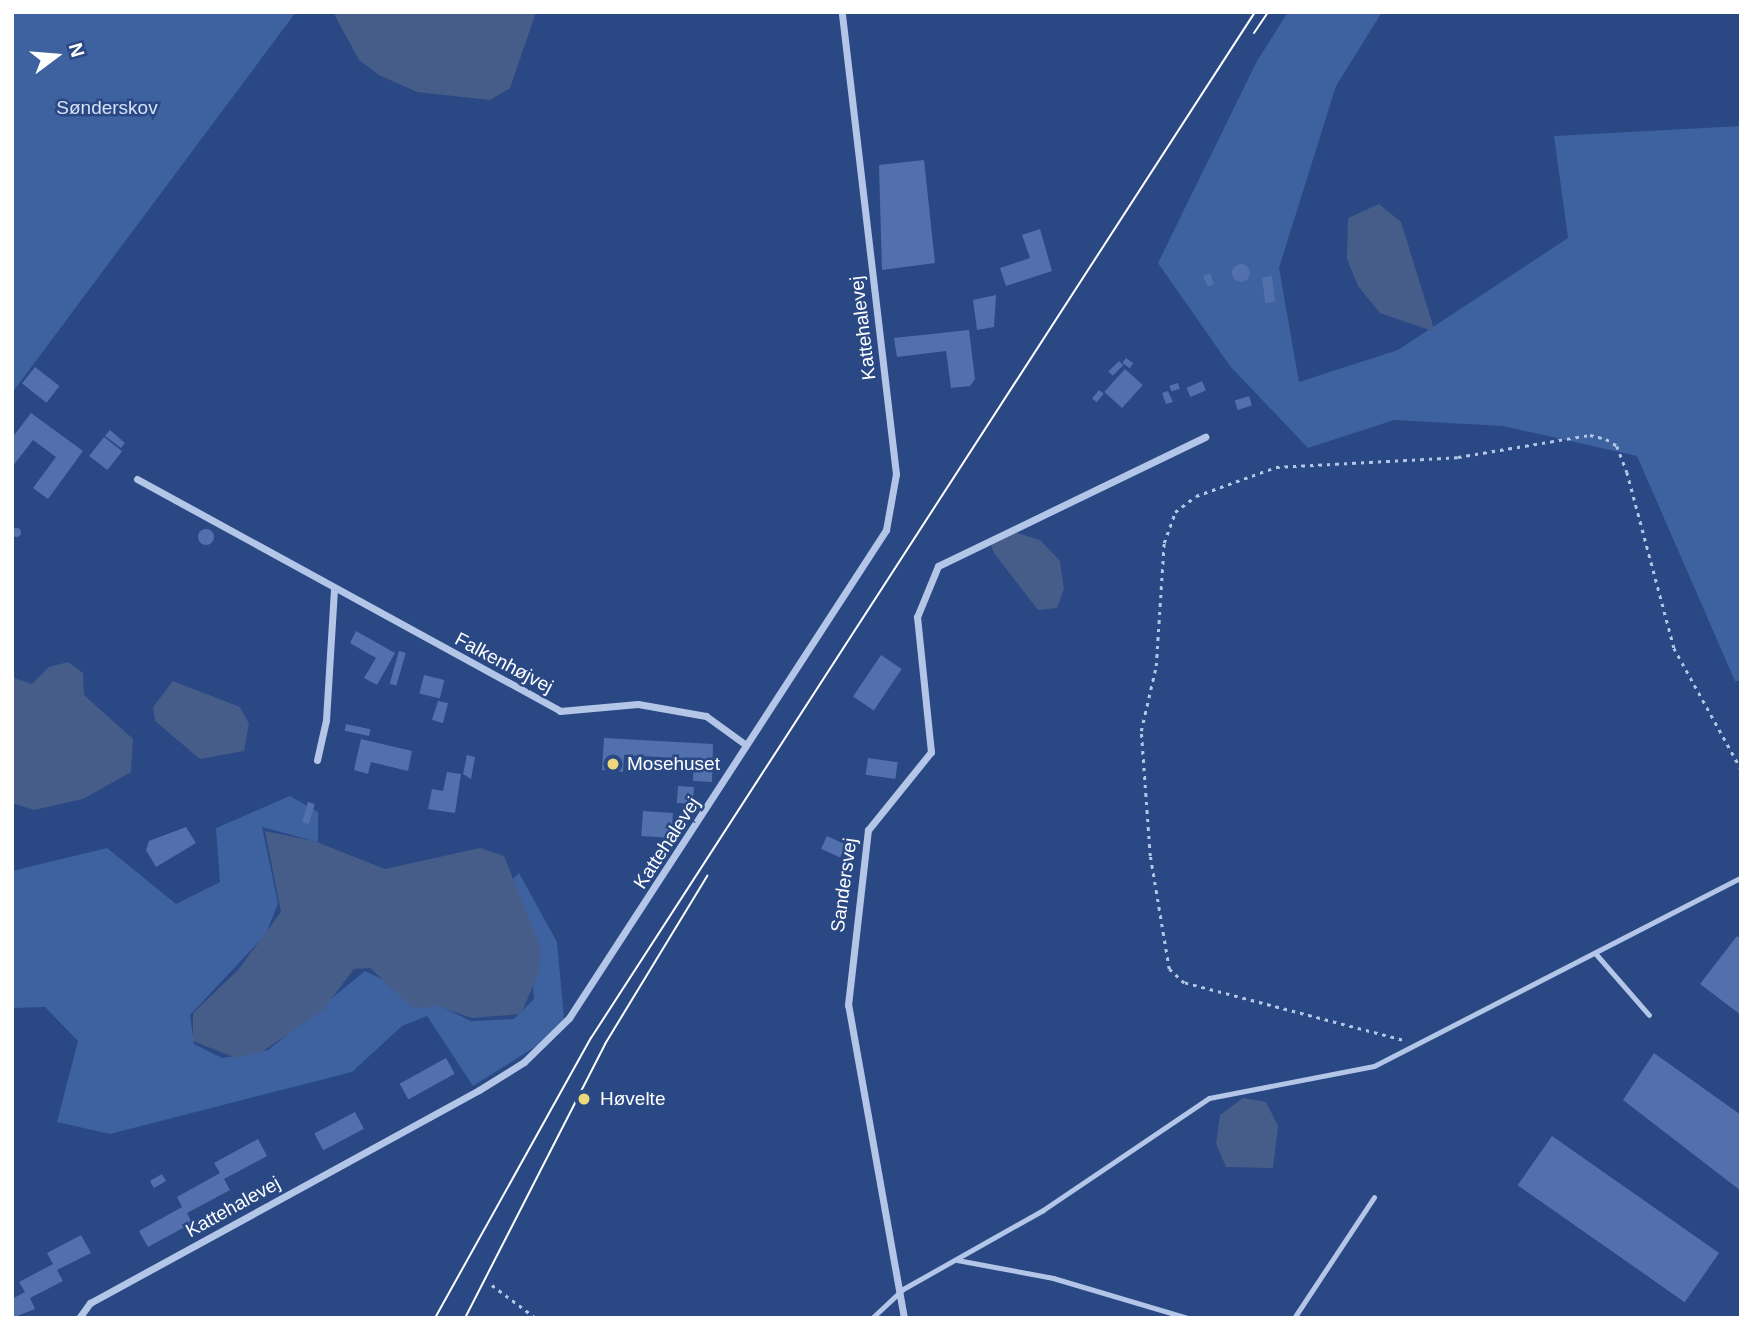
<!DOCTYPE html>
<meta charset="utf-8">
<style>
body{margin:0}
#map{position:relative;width:1753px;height:1330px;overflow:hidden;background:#294884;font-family:Helvetica,sans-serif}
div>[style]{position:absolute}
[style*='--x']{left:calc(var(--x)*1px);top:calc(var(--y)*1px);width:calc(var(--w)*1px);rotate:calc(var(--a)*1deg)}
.green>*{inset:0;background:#3e61a0}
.water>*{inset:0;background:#475d89}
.building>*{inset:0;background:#5271ac;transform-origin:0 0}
.round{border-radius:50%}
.path>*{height:2.5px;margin-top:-1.25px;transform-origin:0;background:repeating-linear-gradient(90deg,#b4c6e7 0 3.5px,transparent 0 8.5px)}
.service>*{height:5px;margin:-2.5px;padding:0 2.5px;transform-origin:2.5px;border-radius:2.5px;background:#b4c6e7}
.minor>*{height:7px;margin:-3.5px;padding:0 3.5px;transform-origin:3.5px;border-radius:3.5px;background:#b4c6e7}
.tram>*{height:2px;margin:-1px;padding:0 1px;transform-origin:1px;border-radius:1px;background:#fff}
.dots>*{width:19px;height:19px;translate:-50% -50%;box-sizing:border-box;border:4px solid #294884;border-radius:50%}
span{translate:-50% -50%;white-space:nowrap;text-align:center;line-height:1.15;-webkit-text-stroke:5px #294884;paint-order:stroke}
.park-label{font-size:19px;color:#d7e2f6}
.street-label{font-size:19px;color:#fff}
.poi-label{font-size:19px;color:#fff}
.left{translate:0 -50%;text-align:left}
.frame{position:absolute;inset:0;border:14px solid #fff;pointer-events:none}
.north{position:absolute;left:21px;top:21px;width:70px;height:70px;-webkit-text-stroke:5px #294884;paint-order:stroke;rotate:74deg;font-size:19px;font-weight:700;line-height:28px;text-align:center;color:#fff}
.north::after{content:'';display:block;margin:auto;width:24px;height:32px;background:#fff;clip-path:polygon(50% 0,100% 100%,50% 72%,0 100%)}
</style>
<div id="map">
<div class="green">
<div style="clip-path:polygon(12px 12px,296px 12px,12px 393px)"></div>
<div style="clip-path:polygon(1288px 12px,1382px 12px,1336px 86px,1279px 268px,1299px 382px,1398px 350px,1568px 238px,1554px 136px,1741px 126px,1741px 681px,1735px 681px,1637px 456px,1503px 426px,1394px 420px,1308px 448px,1230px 366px,1158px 263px,1257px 61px)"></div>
<div style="clip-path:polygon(290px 796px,318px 812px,318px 842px,262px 827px,278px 903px,266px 934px,190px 1015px,194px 1044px,222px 1058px,268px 1050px,365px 971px,471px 1021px,514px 1019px,534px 999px,529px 921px,505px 887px,519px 873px,557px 942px,565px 1028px,473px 1086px,427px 1016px,402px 1026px,352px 1072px,110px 1134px,57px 1122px,78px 1041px,45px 1007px,12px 1008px,12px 871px,107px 848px,176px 904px,220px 882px,216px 828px)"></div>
</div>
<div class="water">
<div style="clip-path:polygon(333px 12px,536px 12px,510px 88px,490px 100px,417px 92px,379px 75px,359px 60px)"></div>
<div style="clip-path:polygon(1379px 204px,1401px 222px,1435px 332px,1380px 313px,1358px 286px,1347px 259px,1348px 218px)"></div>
<div style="clip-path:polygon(1014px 532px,1040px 540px,1060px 561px,1064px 589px,1057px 608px,1038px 610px,994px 553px,991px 545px)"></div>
<div style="clip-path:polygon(68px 662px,83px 673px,84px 695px,133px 739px,131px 772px,83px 799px,34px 810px,12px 803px,12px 677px,32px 684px,49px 667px)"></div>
<div style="clip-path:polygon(173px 681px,240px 707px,249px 724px,244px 751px,200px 759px,155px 721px,153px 707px)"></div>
<div style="clip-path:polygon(265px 831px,314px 841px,385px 869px,480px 848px,504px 856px,541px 949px,539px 972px,521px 1014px,472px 1018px,436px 1006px,414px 1009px,370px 968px,354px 969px,323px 1010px,260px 1053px,236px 1058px,193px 1041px,193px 1013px,238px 970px,281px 912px)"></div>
<div style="clip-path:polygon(1243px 1098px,1266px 1102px,1278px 1126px,1273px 1168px,1226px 1167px,1216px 1144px,1220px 1115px)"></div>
</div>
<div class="building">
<div style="clip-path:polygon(924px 160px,935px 263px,882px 270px,879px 165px)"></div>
<div style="clip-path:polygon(1040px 229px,1052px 271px,1006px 286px,1000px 268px,1030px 258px,1022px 235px)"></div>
<div class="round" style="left:1232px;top:264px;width:18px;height:18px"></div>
<div style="clip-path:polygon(1210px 273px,1214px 284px,1208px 287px,1203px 276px)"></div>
<div style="left:1272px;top:276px;width:26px;height:10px;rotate:83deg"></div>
<div style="clip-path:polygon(996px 295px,994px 327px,977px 330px,973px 300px)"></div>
<div style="clip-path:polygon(969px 330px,975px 379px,970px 386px,951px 388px,946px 351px,897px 357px,894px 338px)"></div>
<div style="left:1126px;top:358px;width:9px;height:6px;rotate:36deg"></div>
<div style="left:1119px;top:361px;width:6px;height:15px;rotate:45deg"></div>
<div style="left:35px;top:367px;width:31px;height:21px;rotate:38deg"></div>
<div style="left:1125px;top:369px;width:24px;height:31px;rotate:42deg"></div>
<div style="left:1202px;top:381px;width:10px;height:17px;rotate:66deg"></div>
<div style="left:1178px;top:383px;width:6px;height:9px;rotate:72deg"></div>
<div style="left:1099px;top:390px;width:6px;height:11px;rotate:39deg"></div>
<div style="clip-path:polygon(1168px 391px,1173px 402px,1166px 404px,1162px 393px)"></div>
<div style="left:1249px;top:396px;width:10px;height:15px;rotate:73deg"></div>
<div style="clip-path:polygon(31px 413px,83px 451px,48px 499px,33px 488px,56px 457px,33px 440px,12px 467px,12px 438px)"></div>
<div style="clip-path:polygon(110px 430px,125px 443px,121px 448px,105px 436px)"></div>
<div style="left:104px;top:437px;width:23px;height:24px;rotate:38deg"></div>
<div class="round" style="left:11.5px;top:527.5px;width:9px;height:9px"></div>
<div class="round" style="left:198px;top:529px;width:16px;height:16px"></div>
<div style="clip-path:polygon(356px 631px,395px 653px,377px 685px,364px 678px,376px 658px,350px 643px)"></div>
<div style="left:399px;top:651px;width:7px;height:34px;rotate:16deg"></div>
<div style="left:881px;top:655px;width:25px;height:50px;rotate:34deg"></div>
<div style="left:424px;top:675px;width:21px;height:19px;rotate:14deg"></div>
<div style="clip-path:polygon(438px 701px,448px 703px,443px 723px,432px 720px)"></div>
<div style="left:346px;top:724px;width:25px;height:7px;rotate:12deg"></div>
<div style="clip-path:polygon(604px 738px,713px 744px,712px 782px,693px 781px,694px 759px,624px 755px,623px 772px,602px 770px)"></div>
<div style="clip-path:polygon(361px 739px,412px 751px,408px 771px,371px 762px,368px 774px,354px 770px)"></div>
<div style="clip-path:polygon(467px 755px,475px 757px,471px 779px,463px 774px)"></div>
<div style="left:868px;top:758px;width:30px;height:17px;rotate:8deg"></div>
<div style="clip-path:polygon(447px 772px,461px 774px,455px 813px,428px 809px,432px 789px,443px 791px)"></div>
<div style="left:678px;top:786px;width:16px;height:17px;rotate:4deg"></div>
<div style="left:308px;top:802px;width:7px;height:21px;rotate:16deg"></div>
<div style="left:643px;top:811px;width:30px;height:25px;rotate:4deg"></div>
<div style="clip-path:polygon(186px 827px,196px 843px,156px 867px,146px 850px,149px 841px)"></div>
<div style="left:827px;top:836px;width:21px;height:14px;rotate:25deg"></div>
<div style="clip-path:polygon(1737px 936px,1741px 940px,1741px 1015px,1700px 984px)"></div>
<div style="clip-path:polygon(1654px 1053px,1741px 1115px,1741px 1191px,1623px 1100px)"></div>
<div style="left:446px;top:1058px;width:18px;height:53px;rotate:61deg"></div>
<div style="left:355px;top:1112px;width:19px;height:46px;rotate:62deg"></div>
<div style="left:1552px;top:1136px;width:204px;height:60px;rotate:35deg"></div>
<div style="clip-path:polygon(258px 1139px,267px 1156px,224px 1179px,230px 1190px,187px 1213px,192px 1223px,148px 1247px,139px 1231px,182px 1207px,177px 1197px,220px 1173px,214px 1163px)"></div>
<div style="left:162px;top:1174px;width:8px;height:14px;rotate:60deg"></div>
<div style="clip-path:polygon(81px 1235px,91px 1253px,57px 1270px,63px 1281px,30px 1298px,35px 1309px,12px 1318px,12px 1299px,25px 1292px,19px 1282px,53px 1264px,47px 1253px)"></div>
</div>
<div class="path">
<div style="--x:1402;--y:1040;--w:225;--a:-165.3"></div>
<div style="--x:1184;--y:983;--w:21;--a:-137"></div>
<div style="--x:1169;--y:969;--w:115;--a:-99.5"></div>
<div style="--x:1150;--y:856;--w:125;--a:-94.1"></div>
<div style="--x:1141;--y:731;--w:67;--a:-77"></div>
<div style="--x:1156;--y:666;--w:123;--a:-86.3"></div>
<div style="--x:1164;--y:543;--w:33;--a:-70"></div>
<div style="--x:1175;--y:512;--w:26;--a:-37"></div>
<div style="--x:1196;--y:496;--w:85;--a:-19.9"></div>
<div style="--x:1276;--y:467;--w:182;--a:-3.1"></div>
<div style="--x:1458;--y:457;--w:134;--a:-9.5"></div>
<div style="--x:1590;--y:435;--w:16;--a:14"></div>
<div style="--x:1606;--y:439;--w:13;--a:32"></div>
<div style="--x:1617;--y:446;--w:28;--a:69"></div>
<div style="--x:1627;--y:472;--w:182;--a:75"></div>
<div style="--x:1674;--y:648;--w:138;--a:61"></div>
<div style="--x:492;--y:1285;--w:55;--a:36.9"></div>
</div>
<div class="service">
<div style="--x:1595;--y:953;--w:82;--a:48.9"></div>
<div style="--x:957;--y:1260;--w:98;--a:10.6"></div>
<div style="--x:1053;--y:1278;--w:141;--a:16.5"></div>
<div style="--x:872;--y:1318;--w:42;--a:-43.1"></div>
<div style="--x:903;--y:1289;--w:161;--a:-29.4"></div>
<div style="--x:1043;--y:1210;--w:200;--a:-34"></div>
<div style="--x:1209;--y:1098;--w:168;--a:-11"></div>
<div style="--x:1374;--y:1066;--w:413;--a:-27.2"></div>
<div style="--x:1294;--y:1318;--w:145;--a:-56.5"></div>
</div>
<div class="minor">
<div style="--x:137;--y:479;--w:482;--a:28.7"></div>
<div style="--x:560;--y:711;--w:78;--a:-5.1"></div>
<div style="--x:638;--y:704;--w:69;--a:10"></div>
<div style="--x:706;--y:716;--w:49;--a:35.9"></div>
<div style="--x:317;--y:760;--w:41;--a:-77.3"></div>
<div style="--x:326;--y:720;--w:130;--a:-86.5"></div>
<div style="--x:79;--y:1318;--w:19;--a:-54"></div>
<div style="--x:90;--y:1303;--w:443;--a:-28.7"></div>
<div style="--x:479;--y:1090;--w:53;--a:-31.9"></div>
<div style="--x:524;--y:1062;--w:63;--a:-44.4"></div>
<div style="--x:569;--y:1018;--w:582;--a:-56.99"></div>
<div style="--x:886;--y:530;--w:57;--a:-79.9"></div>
<div style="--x:896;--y:474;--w:465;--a:-96.7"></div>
<div style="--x:904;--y:1318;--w:318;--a:-100.1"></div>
<div style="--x:848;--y:1005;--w:176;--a:-83.5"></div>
<div style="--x:868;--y:830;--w:100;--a:-51.1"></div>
<div style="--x:931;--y:752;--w:136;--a:-95.9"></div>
<div style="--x:917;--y:617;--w:55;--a:-67.6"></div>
<div style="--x:938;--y:566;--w:297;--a:-25.8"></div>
</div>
<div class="tram">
<div style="--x:1254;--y:33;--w:25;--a:-56"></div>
<div style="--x:435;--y:1318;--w:321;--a:-60.9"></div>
<div style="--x:591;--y:1038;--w:1222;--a:-57.09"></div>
<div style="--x:465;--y:1318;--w:308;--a:-62.9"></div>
<div style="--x:605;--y:1044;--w:197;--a:-58.7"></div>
</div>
<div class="dots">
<div style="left:613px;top:764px;background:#eed77b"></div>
<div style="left:584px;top:1099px;background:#eed77b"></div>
</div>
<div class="park-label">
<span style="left:107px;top:108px">Sønderskov</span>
</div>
<div class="street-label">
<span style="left:863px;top:328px;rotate:-97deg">Kattehalevej</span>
<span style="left:504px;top:663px;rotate:28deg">Falkenhøjvej</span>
<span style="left:667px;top:843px;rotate:-57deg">Kattehalevej</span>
<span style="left:844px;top:885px;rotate:-82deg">Sandersvej</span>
<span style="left:233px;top:1207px;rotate:-29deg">Kattehalevej</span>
</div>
<div class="poi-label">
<span class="left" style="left:627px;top:764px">Mosehuset</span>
<span class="left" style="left:600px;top:1099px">Høvelte</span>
</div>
<div class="frame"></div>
<div class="north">N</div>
</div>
